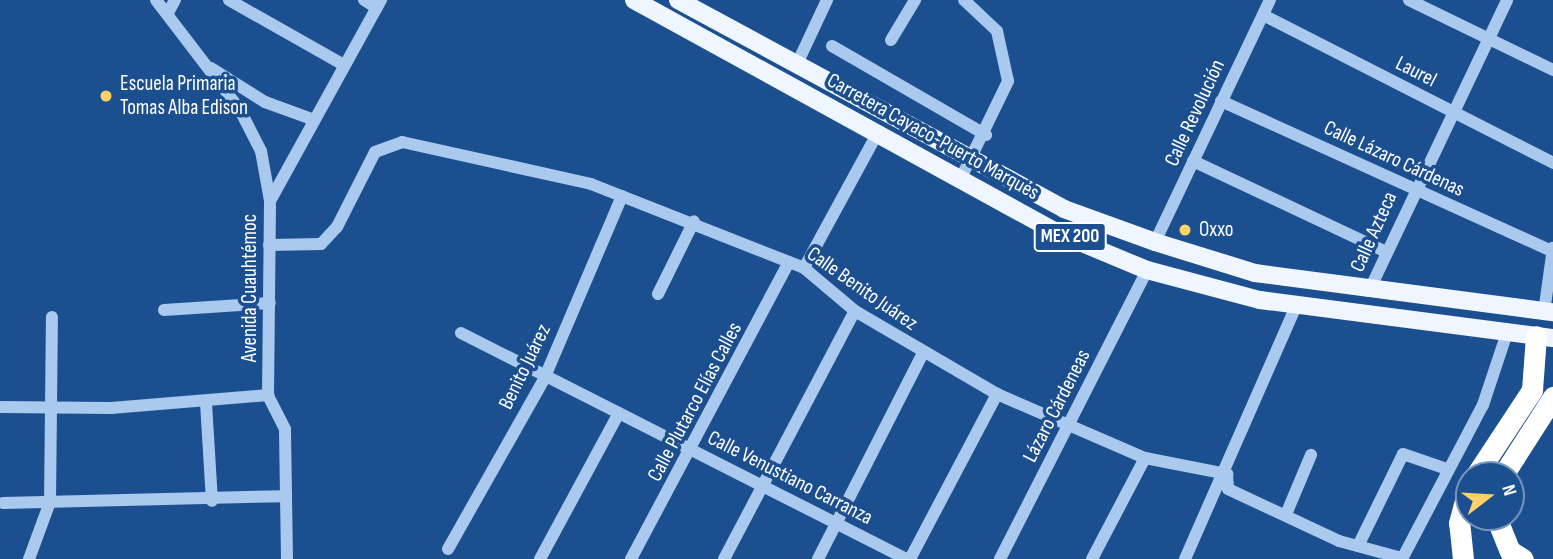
<!DOCTYPE html>
<meta charset="utf-8">
<style>
body{margin:0}
#map{position:relative;width:1553px;height:559px;overflow:hidden;background:#1b4f8f;font-family:"Sofia Sans Condensed",sans-serif}
div>[style]{position:absolute}
[style*='--x']{left:calc(var(--x)*1px);top:calc(var(--y)*1px);width:calc(var(--w)*1px);rotate:calc(var(--a)*1deg)}
.minor>*{height:12px;margin:-6px;padding:0 6px;transform-origin:6px;border-radius:6px;background:#a9c9ee}
.major>*{height:18px;margin:-9px;padding:0 9px;transform-origin:9px;border-radius:9px;background:#f0f6ff}
.highway>*{height:21px;margin:-10.5px;padding:0 10.5px;transform-origin:10.5px;border-radius:10.5px;background:#fff}
.dots>*{width:19px;height:19px;translate:-50% -50%;box-sizing:border-box;border:4px solid #1b4f8f;border-radius:50%}
span{translate:-50% -50%;white-space:nowrap;text-align:center;line-height:1.15;-webkit-text-stroke:7px #1b4f8f;paint-order:stroke}
.shield-label span{padding:2px 5px;background:#1b4f8f;border:2px solid;border-radius:5px;-webkit-text-stroke-width:0}
.shield-label{font-size:19px;color:#fff;font-weight:700}
.street-label{font-size:21px;color:#fff}
.poi-label{font-size:21px;color:#fff}
.left{translate:0 -50%;text-align:left}
.north{position:absolute;left:1455px;top:461px;width:70px;height:70px;box-sizing:border-box;background:#1b4f8f;border:2px solid #7695bc;border-radius:50%;rotate:73deg;font-size:19px;font-weight:700;line-height:28px;text-align:center;color:#fff}
.north::after{content:'';display:block;margin:auto;width:24px;height:32px;background:#ffd166;clip-path:polygon(50% 0,100% 100%,50% 72%,0 100%)}
</style>
<div id="map">
<div class="minor">
<div style="--x:156;--y:0;--w:138;--a:52.6"></div>
<div style="--x:240;--y:110;--w:46;--a:62.9"></div>
<div style="--x:261;--y:151;--w:51;--a:79.8"></div>
<div style="--x:229;--y:0;--w:130;--a:29.5"></div>
<div style="--x:364;--y:0;--w:15;--a:32"></div>
<div style="--x:1409;--y:0;--w:160;--a:25.9"></div>
<div style="--x:168;--y:13;--w:15;--a:-62"></div>
<div style="--x:1263;--y:15;--w:326;--a:27"></div>
<div style="--x:891;--y:40;--w:47;--a:-59"></div>
<div style="--x:832;--y:46;--w:178;--a:30"></div>
<div style="--x:797;--y:64;--w:71;--a:-64.9"></div>
<div style="--x:211;--y:68;--w:64;--a:32.2"></div>
<div style="--x:265;--y:102;--w:50;--a:19.9"></div>
<div style="--x:1221;--y:101;--w:362;--a:24.4"></div>
<div style="--x:1193;--y:161;--w:211;--a:25.2"></div>
<div style="--x:961;--y:178;--w:108;--a:-64.1"></div>
<div style="--x:1008;--y:81;--w:51;--a:-102.4"></div>
<div style="--x:997;--y:31;--w:45;--a:-136.8"></div>
<div style="--x:1155;--y:242;--w:268;--a:-64.6"></div>
<div style="--x:269;--y:245;--w:52;--a:-1.1"></div>
<div style="--x:321;--y:244;--w:23;--a:-47"></div>
<div style="--x:337;--y:227;--w:84;--a:-63.1"></div>
<div style="--x:375;--y:152;--w:29;--a:-20"></div>
<div style="--x:402;--y:142;--w:194;--a:12.5"></div>
<div style="--x:591;--y:184;--w:229;--a:21.5"></div>
<div style="--x:804;--y:268;--w:67;--a:40.1"></div>
<div style="--x:855;--y:311;--w:164;--a:30.3"></div>
<div style="--x:997;--y:394;--w:161;--a:23.4"></div>
<div style="--x:1145;--y:458;--w:84;--a:11"></div>
<div style="--x:1227;--y:474;--w:15;--a:86"></div>
<div style="--x:1228;--y:489;--w:123;--a:25.1"></div>
<div style="--x:1339;--y:541;--w:65;--a:15.1"></div>
<div style="--x:804;--y:268;--w:155;--a:-61.4"></div>
<div style="--x:1369;--y:291;--w:322;--a:-64.6"></div>
<div style="--x:658;--y:294;--w:81;--a:-63.7"></div>
<div style="--x:164;--y:310;--w:106;--a:-3.8"></div>
<div style="--x:1544;--y:312;--w:65;--a:-82"></div>
<div style="--x:461;--y:333;--w:499;--a:26.9"></div>
<div style="--x:206;--y:403;--w:98;--a:86.5"></div>
<div style="--x:0;--y:407;--w:111;--a:0.5"></div>
<div style="--x:111;--y:408;--w:158;--a:-4.7"></div>
<div style="--x:3;--y:503;--w:281;--a:-1.4"></div>
<div style="--x:1287;--y:512;--w:62;--a:-67.2"></div>
<div style="--x:1358;--y:546;--w:102;--a:-63.9"></div>
<div style="--x:1403;--y:454;--w:46;--a:18.8"></div>
<div style="--x:448;--y:549;--w:195;--a:-60.5"></div>
<div style="--x:544;--y:379;--w:199;--a:-66.9"></div>
<div style="--x:29;--y:559;--w:61;--a:-69.8"></div>
<div style="--x:50;--y:502;--w:185;--a:-89.4"></div>
<div style="--x:287;--y:559;--w:130;--a:-90.9"></div>
<div style="--x:285;--y:429;--w:38;--a:-117"></div>
<div style="--x:268;--y:395;--w:194;--a:-89.4"></div>
<div style="--x:270;--y:201;--w:230;--a:-61.1"></div>
<div style="--x:540;--y:559;--w:166;--a:-61.6"></div>
<div style="--x:631;--y:559;--w:336;--a:-62"></div>
<div style="--x:724;--y:559;--w:280;--a:-62.2"></div>
<div style="--x:818;--y:559;--w:229;--a:-63"></div>
<div style="--x:910;--y:559;--w:187;--a:-62.2"></div>
<div style="--x:1000;--y:559;--w:324;--a:-63"></div>
<div style="--x:1092;--y:559;--w:114;--a:-62.3"></div>
<div style="--x:1185;--y:559;--w:279;--a:-66.3"></div>
<div style="--x:1402;--y:559;--w:174;--a:-62.3"></div>
<div style="--x:1483;--y:405;--w:76;--a:-71.6"></div>
</div>
<div class="major">
<div style="--x:634;--y:0;--w:484;--a:28.8"></div>
<div style="--x:1058;--y:233;--w:96;--a:22.6"></div>
<div style="--x:1147;--y:270;--w:117;--a:14.9"></div>
<div style="--x:1260;--y:300;--w:295;--a:7.4"></div>
<div style="--x:678;--y:0;--w:439;--a:28.4"></div>
<div style="--x:1064;--y:209;--w:97;--a:19.9"></div>
<div style="--x:1155;--y:242;--w:105;--a:17.2"></div>
<div style="--x:1255;--y:273;--w:301;--a:7.5"></div>
</div>
<div class="highway">
<div style="--x:1476;--y:475;--w:102;--a:-56.6"></div>
<div style="--x:1532;--y:390;--w:54;--a:-85.8"></div>
<div style="--x:1503;--y:475;--w:93;--a:-57.3"></div>
<div style="--x:1496;--y:517;--w:37;--a:68"></div>
<div style="--x:1510;--y:551;--w:15;--a:32"></div>
<div style="--x:1463;--y:559;--w:36;--a:-96"></div>
<div style="--x:1459;--y:523;--w:38;--a:-75"></div>
</div>
<div class="dots">
<div style="left:106px;top:96px;background:#ffd166"></div>
<div style="left:1185px;top:230px;background:#ffd166"></div>
</div>
<div class="shield-label">
<span style="left:1070px;top:237px">MEX 200</span>
</div>
<div class="street-label">
<span style="left:1416px;top:72px;rotate:27deg">Laurel</span>
<span style="left:1195px;top:113px;rotate:-65deg">Calle Revolución</span>
<span style="left:933px;top:137px;rotate:29deg">Carretera Cayaco-Puerto Marqués</span>
<span style="left:1394px;top:159px;rotate:25deg">Calle Lázaro Cárdenas</span>
<span style="left:1374px;top:232px;rotate:-66deg">Calle Azteca</span>
<span style="left:250px;top:288px;rotate:-90deg">Avenida Cuauhtémoc</span>
<span style="left:862px;top:289px;rotate:35deg">Calle Benito Juárez</span>
<span style="left:525px;top:367px;rotate:-64deg">Benito Juárez</span>
<span style="left:695px;top:402px;rotate:-62deg">Calle Plutarco Elías Calles</span>
<span style="left:1057px;top:406px;rotate:-63deg">Lázaro Cárdeneas</span>
<span style="left:790px;top:478px;rotate:27deg">Calle Venustiano Carranza</span>
</div>
<div class="poi-label">
<span class="left" style="left:120px;top:96px">Escuela Primaria<br>Tomas Alba Edison</span>
<span class="left" style="left:1199px;top:230px">Oxxo</span>
</div>
<div class="north">N</div>
</div>
